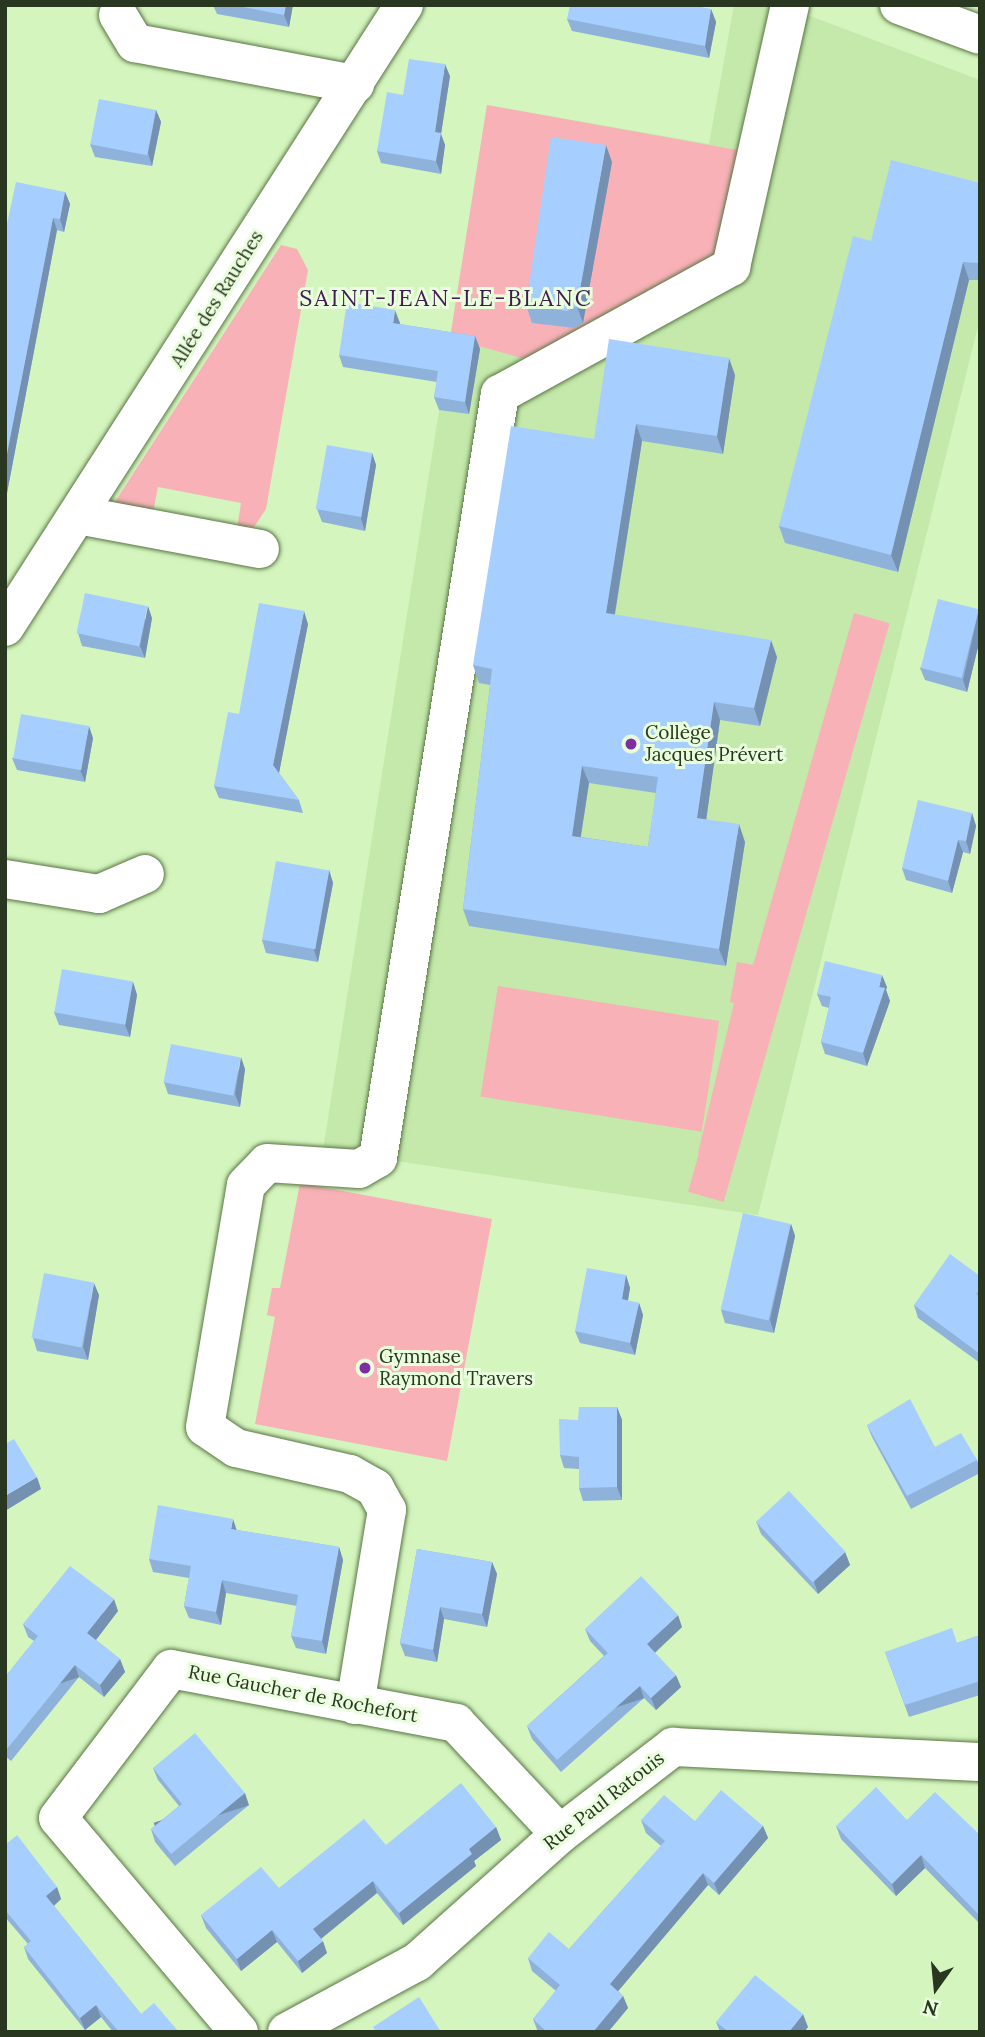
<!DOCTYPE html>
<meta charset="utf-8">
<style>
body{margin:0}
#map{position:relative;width:985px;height:2037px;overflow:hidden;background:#d4f5be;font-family:Lora,serif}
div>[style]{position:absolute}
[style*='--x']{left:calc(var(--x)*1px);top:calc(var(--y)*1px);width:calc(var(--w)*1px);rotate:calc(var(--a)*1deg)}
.built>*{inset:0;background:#c4e9ab}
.green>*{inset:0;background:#f8b1b7;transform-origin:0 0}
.roads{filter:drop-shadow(0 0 2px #597544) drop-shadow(0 0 2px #597544)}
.minor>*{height:38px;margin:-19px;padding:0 19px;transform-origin:19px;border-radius:19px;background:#fff}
.wall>*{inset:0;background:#8fb2db}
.shaded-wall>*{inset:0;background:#7491b2;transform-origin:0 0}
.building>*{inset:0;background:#a6cfff;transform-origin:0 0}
.dots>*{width:19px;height:19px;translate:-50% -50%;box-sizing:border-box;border:4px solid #e9fedc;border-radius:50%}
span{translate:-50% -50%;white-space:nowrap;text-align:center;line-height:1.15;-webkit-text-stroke:6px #e9fedc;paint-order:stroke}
.street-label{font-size:19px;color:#293620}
.poi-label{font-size:19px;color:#293620}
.left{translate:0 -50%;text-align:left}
.quarter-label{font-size:23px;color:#3f1b51;letter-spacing:2px}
.frame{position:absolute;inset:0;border:7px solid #293620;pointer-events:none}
.north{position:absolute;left:901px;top:1953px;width:70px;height:70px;-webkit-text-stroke:5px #e9fedc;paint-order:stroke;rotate:195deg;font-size:19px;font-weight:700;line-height:28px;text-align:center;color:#293620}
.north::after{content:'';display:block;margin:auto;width:24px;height:32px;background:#293620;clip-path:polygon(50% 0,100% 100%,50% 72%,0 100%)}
</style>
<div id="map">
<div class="built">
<div style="clip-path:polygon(734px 5px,781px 5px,980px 80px,980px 318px,758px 1215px,323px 1150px,487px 105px,709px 144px)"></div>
</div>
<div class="green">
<div style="clip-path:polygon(487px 105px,748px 152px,719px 260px,536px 362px,450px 338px)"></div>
<div style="clip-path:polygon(281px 245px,297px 249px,308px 270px,266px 509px,254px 527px,237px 529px,241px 503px,158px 487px,153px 513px,113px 505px)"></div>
<div style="left:854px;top:613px;width:37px;height:602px;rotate:16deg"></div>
<div style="clip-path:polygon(737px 962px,759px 966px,715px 1159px,698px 1153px,734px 1003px,730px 1002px)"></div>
<div style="left:498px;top:986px;width:224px;height:112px;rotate:9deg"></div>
<div style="clip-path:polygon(300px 1183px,492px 1219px,447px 1461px,255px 1424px,275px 1317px,267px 1315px,272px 1288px,280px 1288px)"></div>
</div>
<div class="roads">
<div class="minor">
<div style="--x:899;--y:5;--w:86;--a:20.3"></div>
<div style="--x:118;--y:15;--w:33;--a:59"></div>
<div style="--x:135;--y:43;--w:224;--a:10.6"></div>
<div style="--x:78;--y:515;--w:185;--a:10.6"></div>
<div style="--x:5;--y:627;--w:739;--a:-57.32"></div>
<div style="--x:5;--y:879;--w:95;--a:9.1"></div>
<div style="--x:99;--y:894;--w:50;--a:-23.5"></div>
<div style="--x:355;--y:1705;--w:198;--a:-80.7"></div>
<div style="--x:387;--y:1510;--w:25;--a:-119"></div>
<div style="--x:375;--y:1488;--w:29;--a:-151"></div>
<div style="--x:350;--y:1474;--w:117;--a:-167.2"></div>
<div style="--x:236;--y:1448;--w:37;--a:-146"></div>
<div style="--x:205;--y:1427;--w:245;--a:-80.4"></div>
<div style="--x:246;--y:1185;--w:30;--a:-46"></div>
<div style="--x:267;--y:1163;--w:92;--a:3.7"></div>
<div style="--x:359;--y:1169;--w:22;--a:-30"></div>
<div style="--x:378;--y:1158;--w:774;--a:-80.93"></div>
<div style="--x:500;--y:394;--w:264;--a:-28.8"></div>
<div style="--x:731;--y:267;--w:269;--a:-77.3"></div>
<div style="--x:239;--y:2032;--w:280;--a:-130.2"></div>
<div style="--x:58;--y:1818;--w:187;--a:-52.8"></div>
<div style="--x:171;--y:1669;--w:290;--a:10.7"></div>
<div style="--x:456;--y:1723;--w:152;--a:46.9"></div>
<div style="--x:287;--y:2032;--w:148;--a:-28.3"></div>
<div style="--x:417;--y:1962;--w:192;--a:-41.8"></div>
<div style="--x:560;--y:1834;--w:143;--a:-37.6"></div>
<div style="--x:673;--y:1747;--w:307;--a:2.8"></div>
</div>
</div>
<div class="wall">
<div style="clip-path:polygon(213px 5px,293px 5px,289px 27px,217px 14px)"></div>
<div style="clip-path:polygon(711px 9px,716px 22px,709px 58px,572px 31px,567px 19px)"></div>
<div style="clip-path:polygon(450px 76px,441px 134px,445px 145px,441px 174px,381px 163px,377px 151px,403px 95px)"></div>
<div style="clip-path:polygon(156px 110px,161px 122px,152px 166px,95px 157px,90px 144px)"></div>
<div style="clip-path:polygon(612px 162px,583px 323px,574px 328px,532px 323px,526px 305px)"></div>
<div style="clip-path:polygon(980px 183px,980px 280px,969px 280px,898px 572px,785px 543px,779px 526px,871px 241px)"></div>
<div style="clip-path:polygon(65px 192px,70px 204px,64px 232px,57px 230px,7px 493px,5px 492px,5px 233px)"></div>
<div style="clip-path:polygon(400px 323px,399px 324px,475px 336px,480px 349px,469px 414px,439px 410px,434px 397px,437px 382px,343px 367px,339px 355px)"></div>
<div style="clip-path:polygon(evenodd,735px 375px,723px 454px,642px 441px,615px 615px,777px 657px,760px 726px,720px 720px,706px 819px,745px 842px,726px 966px,469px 926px,463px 909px,490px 685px,479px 683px,473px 665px,594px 439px,735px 375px,589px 783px,656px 793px,648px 847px,581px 837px,589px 783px)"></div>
<div style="clip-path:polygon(372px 453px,376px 465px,365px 531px,322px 522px,317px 509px)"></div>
<div style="clip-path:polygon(980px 610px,980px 639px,967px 692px,925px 680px,920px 668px)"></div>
<div style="clip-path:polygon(152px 618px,145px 658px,82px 646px,78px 633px)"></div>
<div style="clip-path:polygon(308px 624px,279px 773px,299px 800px,303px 813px,219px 798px,214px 786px,239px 714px)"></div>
<div style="clip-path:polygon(93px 738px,85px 782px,17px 770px,12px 758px)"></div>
<div style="clip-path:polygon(972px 813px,976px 826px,970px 854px,963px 852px,952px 893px,906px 880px,902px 868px)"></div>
<div style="clip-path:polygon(329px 870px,333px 883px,318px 962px,266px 953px,262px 940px)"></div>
<div style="clip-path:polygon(133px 982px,137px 995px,130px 1037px,59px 1025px,54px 1012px)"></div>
<div style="clip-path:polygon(887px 987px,886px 990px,890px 1001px,867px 1066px,825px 1054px,821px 1042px,829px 1008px,822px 1006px,817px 994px)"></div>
<div style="clip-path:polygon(245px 1069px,240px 1107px,168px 1094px,164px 1082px)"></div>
<div style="clip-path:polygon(791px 1224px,795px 1236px,774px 1333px,725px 1323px,721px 1310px)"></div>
<div style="clip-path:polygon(626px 1275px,630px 1288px,628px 1301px,639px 1303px,643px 1315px,635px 1355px,580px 1343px,575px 1331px)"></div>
<div style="clip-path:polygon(980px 1276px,980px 1363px,918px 1318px,914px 1305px)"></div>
<div style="clip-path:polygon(99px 1295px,88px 1360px,37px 1351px,33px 1338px)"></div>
<div style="clip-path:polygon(617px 1407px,622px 1420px,622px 1500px,583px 1501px,579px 1488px,579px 1469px,564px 1468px,560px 1455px,578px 1420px)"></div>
<div style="clip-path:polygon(867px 1425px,977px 1460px,980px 1468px,980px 1473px,911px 1509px,872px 1437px)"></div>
<div style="clip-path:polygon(756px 1521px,845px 1552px,850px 1565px,818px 1594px,761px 1534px)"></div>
<div style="clip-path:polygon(237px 1530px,339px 1547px,343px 1560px,326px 1654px,296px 1648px,291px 1636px,297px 1606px,226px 1593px,221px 1625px,189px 1618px,184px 1606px,189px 1578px,153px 1572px,149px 1559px)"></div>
<div style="clip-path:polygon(417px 1549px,492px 1562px,497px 1574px,487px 1627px,444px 1619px,437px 1662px,405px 1656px,400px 1643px)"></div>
<div style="clip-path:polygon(118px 1611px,96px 1640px,120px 1659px,125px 1672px,104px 1697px,79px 1677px,11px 1761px,5px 1756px,5px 1677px,34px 1641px,28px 1637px,23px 1624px)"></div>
<div style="clip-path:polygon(682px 1627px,655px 1653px,681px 1687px,656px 1710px,644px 1698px,561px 1772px,532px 1739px,527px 1726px,604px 1656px,590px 1641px,585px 1629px)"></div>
<div style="clip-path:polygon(980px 1635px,980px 1695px,909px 1717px,885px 1652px,957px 1643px)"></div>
<div style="clip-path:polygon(153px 1768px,249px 1805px,175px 1866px,155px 1842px,151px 1829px,179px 1806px,158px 1780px)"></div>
<div style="clip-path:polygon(641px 1820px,695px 1821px,763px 1826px,768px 1838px,719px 1895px,708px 1885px,618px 1991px,623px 1996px,628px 2008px,608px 2032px,538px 2032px,533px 2019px,556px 1991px,532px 1971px,528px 1958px,569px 1949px,661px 1846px,646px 1833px)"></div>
<div style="clip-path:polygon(907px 1820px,980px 1835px,980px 1924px,925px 1868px,896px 1896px,841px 1839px,836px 1826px)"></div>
<div style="clip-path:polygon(496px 1827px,501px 1840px,474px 1861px,476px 1866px,403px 1925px,377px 1893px,321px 1939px,327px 1953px,302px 1973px,277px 1942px,241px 1971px,206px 1928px,201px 1915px,279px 1888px,386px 1845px)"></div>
<div style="clip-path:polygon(5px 1845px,57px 1887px,61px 1899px,54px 1906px,141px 2014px,179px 2032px,113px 2032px,101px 2017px,85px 2030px,28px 1959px,24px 1947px,28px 1944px,5px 1917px)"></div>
<div style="clip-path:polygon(716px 2022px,808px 2027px,804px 2032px,720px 2032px)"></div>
</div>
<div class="shaded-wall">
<div style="clip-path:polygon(286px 5px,293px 5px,289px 27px,284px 15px)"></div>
<div style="clip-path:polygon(711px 9px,716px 22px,709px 58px,705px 46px)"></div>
<div style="clip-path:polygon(445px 64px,450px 76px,441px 134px,445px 145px,441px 174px,436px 161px,435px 132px)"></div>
<div style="clip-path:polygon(156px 110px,161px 122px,152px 166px,148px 153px)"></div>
<div style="clip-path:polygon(606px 145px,612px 162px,583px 323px,577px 306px)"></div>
<div style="clip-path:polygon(65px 192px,70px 204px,64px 232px,60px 219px)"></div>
<div style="clip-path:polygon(53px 218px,57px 230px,7px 493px,5px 489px,5px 464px)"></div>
<div style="clip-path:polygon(963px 262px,969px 280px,898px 572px,891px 555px)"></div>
<div style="clip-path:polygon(395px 310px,400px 323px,398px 335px,393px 323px)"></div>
<div style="clip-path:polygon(475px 336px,480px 349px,469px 414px,465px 402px)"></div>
<div style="clip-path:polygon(729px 358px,735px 375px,723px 454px,717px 436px)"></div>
<div style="clip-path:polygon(636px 424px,642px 441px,612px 631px,606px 613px)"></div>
<div style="clip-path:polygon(372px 453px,376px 465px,365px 531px,361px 519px)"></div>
<div style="clip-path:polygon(148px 606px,152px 618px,145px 658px,140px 646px)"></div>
<div style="clip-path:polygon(979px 609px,980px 639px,967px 692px,963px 680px)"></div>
<div style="clip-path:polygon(304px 611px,308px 624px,278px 778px,273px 765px)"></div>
<div style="clip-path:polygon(771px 640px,777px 657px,760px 726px,754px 708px)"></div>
<div style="clip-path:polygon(714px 702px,720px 720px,704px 836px,697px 818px)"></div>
<div style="clip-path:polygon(89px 726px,93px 738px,85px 782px,80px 770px)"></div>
<div style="clip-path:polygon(582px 766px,589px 783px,578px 853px,572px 836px)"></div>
<div style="clip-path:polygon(972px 813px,976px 826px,970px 854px,966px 841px)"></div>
<div style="clip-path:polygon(739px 824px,745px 842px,726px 966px,719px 949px)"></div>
<div style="clip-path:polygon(958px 840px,963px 852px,952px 893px,948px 881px)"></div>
<div style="clip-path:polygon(329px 870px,333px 883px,318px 962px,314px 950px)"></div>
<div style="clip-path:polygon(882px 975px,887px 987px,886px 990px,890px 1001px,867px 1066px,863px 1053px)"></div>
<div style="clip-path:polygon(133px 982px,137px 995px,130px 1037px,125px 1025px)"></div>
<div style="clip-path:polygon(241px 1057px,245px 1069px,240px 1107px,235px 1094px)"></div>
<div style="clip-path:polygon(791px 1224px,795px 1236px,774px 1333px,770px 1320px)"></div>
<div style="clip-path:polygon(626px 1275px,630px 1288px,626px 1311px,622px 1299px)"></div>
<div style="clip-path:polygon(94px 1283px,99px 1295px,88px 1360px,83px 1347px)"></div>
<div style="clip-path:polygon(639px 1303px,643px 1315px,635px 1355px,630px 1343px)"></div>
<div style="clip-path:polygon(617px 1407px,622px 1420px,622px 1500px,617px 1487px)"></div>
<div style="clip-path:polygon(37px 1477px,41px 1489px,5px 1511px,5px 1496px)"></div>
<div style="clip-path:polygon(233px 1519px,237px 1531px,231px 1529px)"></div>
<div style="clip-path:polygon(339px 1547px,343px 1560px,326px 1654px,322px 1641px)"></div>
<div style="clip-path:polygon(845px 1552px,850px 1565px,818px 1594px,814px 1581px)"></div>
<div style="clip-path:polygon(492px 1562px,497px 1574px,487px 1627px,482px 1614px)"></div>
<div style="clip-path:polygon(222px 1580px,226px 1593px,221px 1625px,216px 1612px)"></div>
<div style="clip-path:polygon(114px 1599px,118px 1611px,92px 1645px,87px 1633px)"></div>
<div style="clip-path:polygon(440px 1607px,444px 1619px,437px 1662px,433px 1650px)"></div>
<div style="clip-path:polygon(678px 1615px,682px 1627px,651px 1656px,647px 1644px)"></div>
<div style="clip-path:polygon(120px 1659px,125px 1672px,104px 1697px,100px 1685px)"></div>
<div style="left:75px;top:1665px;width:13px;height:108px;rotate:72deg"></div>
<div style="clip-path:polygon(676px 1675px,681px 1687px,656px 1710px,651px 1698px)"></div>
<div style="left:640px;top:1686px;width:13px;height:111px;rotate:72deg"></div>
<div style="left:245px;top:1793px;width:13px;height:96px;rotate:72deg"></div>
<div style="clip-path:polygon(763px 1826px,768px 1838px,719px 1895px,714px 1883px)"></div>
<div style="clip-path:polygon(496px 1827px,501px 1840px,474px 1861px,476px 1866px,403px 1925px,399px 1913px,469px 1849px)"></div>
<div style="clip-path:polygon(921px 1855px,925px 1868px,896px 1896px,892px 1884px)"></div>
<div style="clip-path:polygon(703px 1873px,708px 1885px,614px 1996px,610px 1984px)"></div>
<div style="clip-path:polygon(373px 1881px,377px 1893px,317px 1942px,313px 1929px)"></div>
<div style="clip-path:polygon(57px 1887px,61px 1899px,51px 1908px,46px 1896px)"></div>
<div style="clip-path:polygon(272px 1930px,277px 1942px,241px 1971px,237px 1959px)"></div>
<div style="clip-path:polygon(323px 1941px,327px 1953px,302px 1973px,298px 1961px)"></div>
<div style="clip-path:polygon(623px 1996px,628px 2008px,608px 2032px,593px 2032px)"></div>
<div style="clip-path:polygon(96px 2005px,101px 2017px,85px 2030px,80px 2018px)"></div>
<div style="clip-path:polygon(803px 2014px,808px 2027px,804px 2032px,789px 2032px)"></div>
</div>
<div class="building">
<div style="clip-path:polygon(233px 5px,286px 5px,284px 15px)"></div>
<div style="clip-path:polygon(570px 5px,691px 5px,711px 9px,705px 46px,567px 19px)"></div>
<div style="clip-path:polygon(409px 59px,445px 64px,435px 132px,441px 133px,436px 161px,377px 151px,387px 92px,403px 95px)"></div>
<div style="left:99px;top:99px;width:58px;height:46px;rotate:11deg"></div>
<div style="clip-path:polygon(551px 137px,606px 145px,577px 306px,567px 311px,526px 305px)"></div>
<div style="clip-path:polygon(891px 160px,980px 183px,980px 258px,979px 263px,963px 262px,891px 555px,779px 526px,853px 236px,871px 241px)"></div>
<div style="clip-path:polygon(16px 182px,65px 192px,60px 219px,53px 218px,5px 464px,5px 233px)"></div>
<div style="clip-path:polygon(347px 302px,395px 310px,393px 323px,475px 336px,465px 402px,434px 397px,438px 371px,339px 355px)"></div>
<div style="clip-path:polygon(evenodd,609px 339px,729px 358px,717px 436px,636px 424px,606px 613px,771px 640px,754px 708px,714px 702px,697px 818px,739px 824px,719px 949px,463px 909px,492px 669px,473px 665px,511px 426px,594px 439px,609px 339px,582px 766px,658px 777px,648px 847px,572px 836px,582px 766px)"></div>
<div style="left:327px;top:445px;width:46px;height:65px;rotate:10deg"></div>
<div style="left:85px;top:593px;width:64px;height:41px;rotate:12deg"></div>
<div style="left:938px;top:599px;width:42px;height:71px;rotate:14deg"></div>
<div style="clip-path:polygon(259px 603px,304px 611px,273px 765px,299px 800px,214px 786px,228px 712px,239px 714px)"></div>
<div style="left:21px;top:714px;width:69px;height:45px;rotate:10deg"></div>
<div style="clip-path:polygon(918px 800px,972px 813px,966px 841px,958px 840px,948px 881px,902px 868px)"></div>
<div style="left:276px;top:861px;width:54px;height:80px;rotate:10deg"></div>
<div style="clip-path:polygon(825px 961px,882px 975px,879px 987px,885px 988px,863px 1053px,821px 1042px,831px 997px,817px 994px)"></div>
<div style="left:62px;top:969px;width:72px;height:44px;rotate:10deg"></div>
<div style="left:171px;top:1044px;width:71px;height:39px;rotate:11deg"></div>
<div style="left:743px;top:1213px;width:49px;height:99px;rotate:13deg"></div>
<div style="clip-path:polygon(950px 1254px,980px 1276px,980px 1289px,976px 1294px,980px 1297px,980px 1354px,914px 1305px)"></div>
<div style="clip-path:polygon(587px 1268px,626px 1275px,622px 1299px,639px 1303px,630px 1343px,575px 1331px)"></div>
<div style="left:44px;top:1273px;width:51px;height:66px;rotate:11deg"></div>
<div style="clip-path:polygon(910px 1399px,935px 1447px,961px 1433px,977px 1460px,907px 1496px,867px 1425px)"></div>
<div style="clip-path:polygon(579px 1407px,617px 1407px,617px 1487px,579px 1488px,579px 1457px,560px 1455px,559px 1419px,578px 1420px)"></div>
<div style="clip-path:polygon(14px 1439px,37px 1477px,5px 1496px,5px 1444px)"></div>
<div style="left:789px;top:1491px;width:83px;height:45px;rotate:47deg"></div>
<div style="clip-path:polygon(158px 1505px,233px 1519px,231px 1529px,339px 1547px,322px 1641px,291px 1636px,298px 1595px,222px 1580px,216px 1612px,184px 1606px,191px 1566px,149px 1559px)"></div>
<div style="clip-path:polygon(417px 1549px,492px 1562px,482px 1614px,440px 1607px,433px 1650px,400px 1643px)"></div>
<div style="clip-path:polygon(70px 1566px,114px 1599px,87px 1633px,120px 1659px,100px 1685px,75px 1665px,7px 1749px,5px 1748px,5px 1677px,38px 1636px,23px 1624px)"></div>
<div style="clip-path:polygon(641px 1576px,678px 1615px,647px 1644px,676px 1675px,651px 1698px,640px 1686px,557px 1760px,527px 1726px,608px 1653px,585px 1629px)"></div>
<div style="clip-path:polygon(952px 1628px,957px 1643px,980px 1635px,980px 1681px,905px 1705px,885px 1652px)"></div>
<div style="clip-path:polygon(195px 1733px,245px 1793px,171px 1854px,151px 1829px,182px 1804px,153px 1768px)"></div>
<div style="clip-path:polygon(461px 1783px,496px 1827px,469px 1849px,472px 1854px,399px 1913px,373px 1881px,313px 1929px,323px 1941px,298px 1961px,272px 1930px,237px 1959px,201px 1915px,261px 1867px,279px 1888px,364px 1819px,386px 1845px)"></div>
<div style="clip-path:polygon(876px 1787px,907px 1820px,935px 1792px,980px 1835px,980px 1916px,921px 1855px,892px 1884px,836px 1826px)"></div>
<div style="clip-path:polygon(721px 1790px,763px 1826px,714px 1883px,703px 1873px,610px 1984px,623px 1996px,593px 2032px,547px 2032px,533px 2019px,560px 1985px,528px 1958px,549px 1932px,569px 1949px,665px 1841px,641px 1820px,664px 1795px,695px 1821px)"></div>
<div style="clip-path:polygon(17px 1835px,57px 1887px,46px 1896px,141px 2014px,154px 2003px,179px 2032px,119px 2032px,96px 2005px,80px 2018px,24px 1947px,31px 1941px,5px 1910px,5px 1845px)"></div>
<div style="clip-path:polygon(755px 1975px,803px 2014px,789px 2032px,729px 2032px,716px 2022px)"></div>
<div style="clip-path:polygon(419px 1997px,441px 2032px,376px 2032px,373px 2027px)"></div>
</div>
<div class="dots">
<div style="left:631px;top:744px;background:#7d2fa1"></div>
<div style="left:365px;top:1368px;background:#7d2fa1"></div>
</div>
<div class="street-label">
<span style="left:217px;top:299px;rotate:-58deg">Allée des Rauches</span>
<span style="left:303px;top:1694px;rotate:11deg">Rue Gaucher de Rochefort</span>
<span style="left:604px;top:1801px;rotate:-38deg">Rue Paul Ratouis</span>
</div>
<div class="poi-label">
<span class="left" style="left:645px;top:744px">Collège<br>Jacques Prévert</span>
<span class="left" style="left:379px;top:1368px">Gymnase<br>Raymond Travers</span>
</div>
<div class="quarter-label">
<span style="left:446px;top:298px">SAINT-JEAN-LE-BLANC</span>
</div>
<div class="frame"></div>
<div class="north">N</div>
</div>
